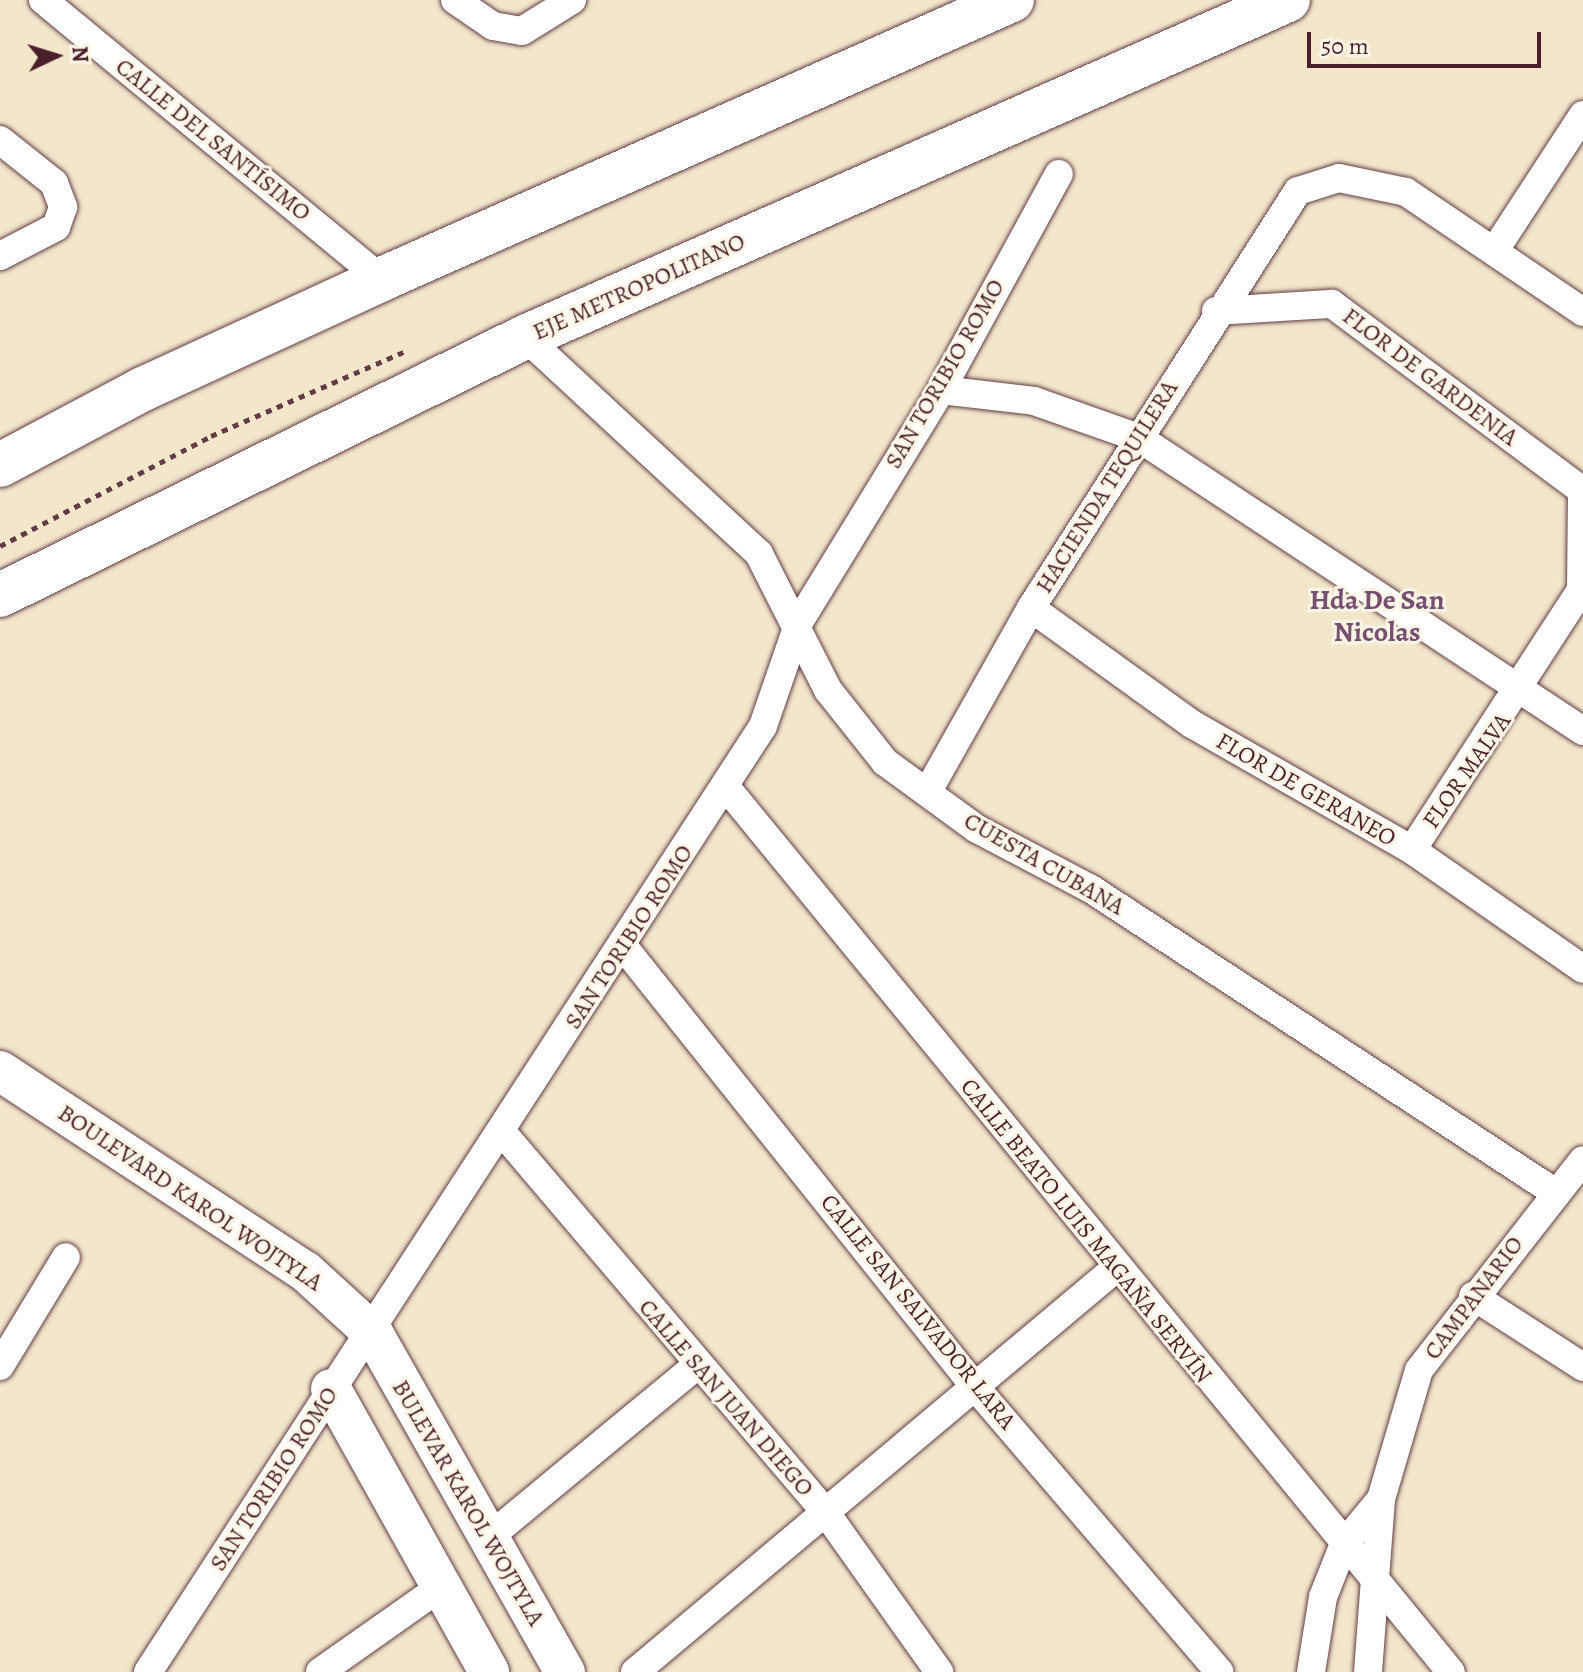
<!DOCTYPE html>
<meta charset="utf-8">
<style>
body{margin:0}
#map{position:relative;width:1583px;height:1672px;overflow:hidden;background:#f3e6cb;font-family:Alegreya,serif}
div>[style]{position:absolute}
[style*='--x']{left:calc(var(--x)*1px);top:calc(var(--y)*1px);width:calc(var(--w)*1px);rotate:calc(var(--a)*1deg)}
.path>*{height:5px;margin-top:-2.5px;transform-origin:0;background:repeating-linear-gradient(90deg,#633d43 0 6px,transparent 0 12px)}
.roads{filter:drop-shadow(0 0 2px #633d43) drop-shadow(0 0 2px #633d43)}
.street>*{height:28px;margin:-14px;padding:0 14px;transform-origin:14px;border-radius:14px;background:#fff}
.secondary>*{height:40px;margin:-20px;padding:0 20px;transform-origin:20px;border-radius:20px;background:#fff}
.primary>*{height:44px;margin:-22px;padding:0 22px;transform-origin:22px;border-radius:22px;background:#fff}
span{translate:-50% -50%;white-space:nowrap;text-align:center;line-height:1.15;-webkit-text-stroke:6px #fcf5e5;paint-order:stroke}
.street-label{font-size:24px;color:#4a1f2b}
.quarter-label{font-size:28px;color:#764f71;font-weight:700}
.north{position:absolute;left:16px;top:16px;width:80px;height:80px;-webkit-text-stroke:6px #fcf5e5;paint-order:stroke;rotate:86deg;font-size:22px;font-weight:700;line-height:32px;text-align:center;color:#4a1f2b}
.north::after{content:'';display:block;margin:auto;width:28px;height:36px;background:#4a1f2b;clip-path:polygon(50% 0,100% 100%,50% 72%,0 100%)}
.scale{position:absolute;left:1307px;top:32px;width:234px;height:36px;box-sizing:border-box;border:4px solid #4a1f2b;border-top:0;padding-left:10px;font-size:24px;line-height:28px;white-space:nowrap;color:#4a1f2b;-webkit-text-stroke:6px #fcf5e5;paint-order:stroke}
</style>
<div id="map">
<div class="path">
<div style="--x:0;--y:546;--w:238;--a:-27.5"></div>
<div style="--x:211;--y:436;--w:210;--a:-23.6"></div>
</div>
<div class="roads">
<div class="street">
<div style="--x:43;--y:0;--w:439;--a:39.5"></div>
<div style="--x:455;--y:0;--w:46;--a:34.4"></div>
<div style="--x:493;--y:26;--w:29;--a:10"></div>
<div style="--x:522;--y:31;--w:59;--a:-31.8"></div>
<div style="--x:0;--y:140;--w:69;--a:38.5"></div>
<div style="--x:54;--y:183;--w:26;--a:69"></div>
<div style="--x:63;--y:207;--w:21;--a:109"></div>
<div style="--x:56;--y:227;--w:63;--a:152.6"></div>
<div style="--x:1495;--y:250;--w:161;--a:-56.9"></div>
<div style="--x:1216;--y:311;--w:116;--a:-3.5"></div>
<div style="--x:1332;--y:304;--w:313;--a:36.7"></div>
<div style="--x:525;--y:337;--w:319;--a:42.8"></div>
<div style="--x:759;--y:554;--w:153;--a:63.1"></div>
<div style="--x:828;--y:690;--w:92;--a:51.6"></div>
<div style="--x:885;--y:762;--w:114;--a:36.1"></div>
<div style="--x:977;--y:829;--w:129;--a:27.8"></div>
<div style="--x:1091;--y:889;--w:556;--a:33.18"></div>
<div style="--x:941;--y:390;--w:94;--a:6.7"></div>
<div style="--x:1034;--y:401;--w:111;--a:19.4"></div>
<div style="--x:1139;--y:438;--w:532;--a:33.42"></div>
<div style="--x:1031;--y:608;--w:198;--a:35.8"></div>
<div style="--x:1192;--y:724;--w:254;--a:29.8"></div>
<div style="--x:1412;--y:850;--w:208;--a:34.8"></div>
<div style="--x:726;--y:787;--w:1144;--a:50.68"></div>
<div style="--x:928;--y:791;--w:210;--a:-60.6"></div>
<div style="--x:1031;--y:608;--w:495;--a:-57.4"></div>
<div style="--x:1298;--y:191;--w:43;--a:-17.6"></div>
<div style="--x:1339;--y:178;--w:68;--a:11.8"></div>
<div style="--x:1406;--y:192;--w:214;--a:34.1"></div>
<div style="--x:1412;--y:850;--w:310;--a:-57"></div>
<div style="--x:1581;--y:590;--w:100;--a:-89.4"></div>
<div style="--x:623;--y:946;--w:566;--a:51.39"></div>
<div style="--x:976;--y:1388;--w:374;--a:49.4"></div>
<div style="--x:502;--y:1132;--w:497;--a:49.6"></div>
<div style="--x:824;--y:1510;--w:199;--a:54.6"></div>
<div style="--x:1473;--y:1296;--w:131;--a:32.8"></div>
<div style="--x:0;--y:1366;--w:127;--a:-58.8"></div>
<div style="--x:488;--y:1538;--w:268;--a:-39.6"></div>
<div style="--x:148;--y:1672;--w:1128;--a:-56.97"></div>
<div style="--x:763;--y:726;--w:110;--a:-70.9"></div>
<div style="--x:799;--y:622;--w:272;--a:-58.5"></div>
<div style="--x:941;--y:390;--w:246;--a:-61.4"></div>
<div style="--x:320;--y:1672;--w:146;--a:-35.2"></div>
<div style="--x:635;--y:1672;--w:627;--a:-40.02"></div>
<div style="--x:1311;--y:1672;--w:76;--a:-80.9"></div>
<div style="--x:1323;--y:1597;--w:57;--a:-68.4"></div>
<div style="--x:1344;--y:1544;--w:58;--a:-50.6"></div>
<div style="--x:1368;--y:1672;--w:173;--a:-85.7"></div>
<div style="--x:1381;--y:1499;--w:134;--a:-73.6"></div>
<div style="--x:1419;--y:1370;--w:266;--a:-52"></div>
</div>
<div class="secondary">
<div style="--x:0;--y:1071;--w:365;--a:33.3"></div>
<div style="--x:305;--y:1271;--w:92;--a:42.4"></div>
<div style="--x:373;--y:1333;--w:390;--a:60.5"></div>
<div style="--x:331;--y:1389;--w:324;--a:60.8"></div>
</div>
<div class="primary">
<div style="--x:0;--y:465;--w:162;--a:-28"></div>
<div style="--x:143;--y:389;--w:263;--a:-24.7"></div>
<div style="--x:382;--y:279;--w:689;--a:-23.89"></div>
<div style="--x:0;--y:595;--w:585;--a:-26.17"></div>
<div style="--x:525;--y:337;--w:834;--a:-23.83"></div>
</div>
</div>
<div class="street-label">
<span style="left:213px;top:140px;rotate:39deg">CALLE DEL SANTÍSIMO</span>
<span style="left:639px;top:287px;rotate:-24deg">EJE METROPOLITANO</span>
<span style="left:945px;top:374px;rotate:-60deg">SAN TORIBIO ROMO</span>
<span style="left:1430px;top:377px;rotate:37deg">FLOR DE GARDENIA</span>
<span style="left:1107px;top:487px;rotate:-58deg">HACIENDA TEQUILERA</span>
<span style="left:1467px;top:771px;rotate:-55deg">FLOR MALVA</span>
<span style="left:1306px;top:790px;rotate:30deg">FLOR DE GERANEO</span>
<span style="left:1044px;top:864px;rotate:30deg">CUESTA CUBANA</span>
<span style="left:629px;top:937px;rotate:-57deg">SAN TORIBIO ROMO</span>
<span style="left:190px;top:1198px;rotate:34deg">BOULEVARD KAROL WOJTYLA</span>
<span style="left:1086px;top:1231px;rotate:51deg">CALLE BEATO LUIS MAGAÑA SERVÍN</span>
<span style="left:1474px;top:1298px;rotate:-53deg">CAMPANARIO</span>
<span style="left:918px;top:1312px;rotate:51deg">CALLE SAN SALVADOR LARA</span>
<span style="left:726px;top:1398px;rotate:49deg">CALLE SAN JUAN DIEGO</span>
<span style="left:274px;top:1479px;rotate:-57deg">SAN TORIBIO ROMO</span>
<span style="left:468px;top:1503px;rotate:60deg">BULEVAR KAROL WOJTYLA</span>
</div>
<div class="quarter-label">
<span style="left:1377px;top:616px">Hda De San<br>Nicolas</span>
</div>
<div class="north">N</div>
<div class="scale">50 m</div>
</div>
